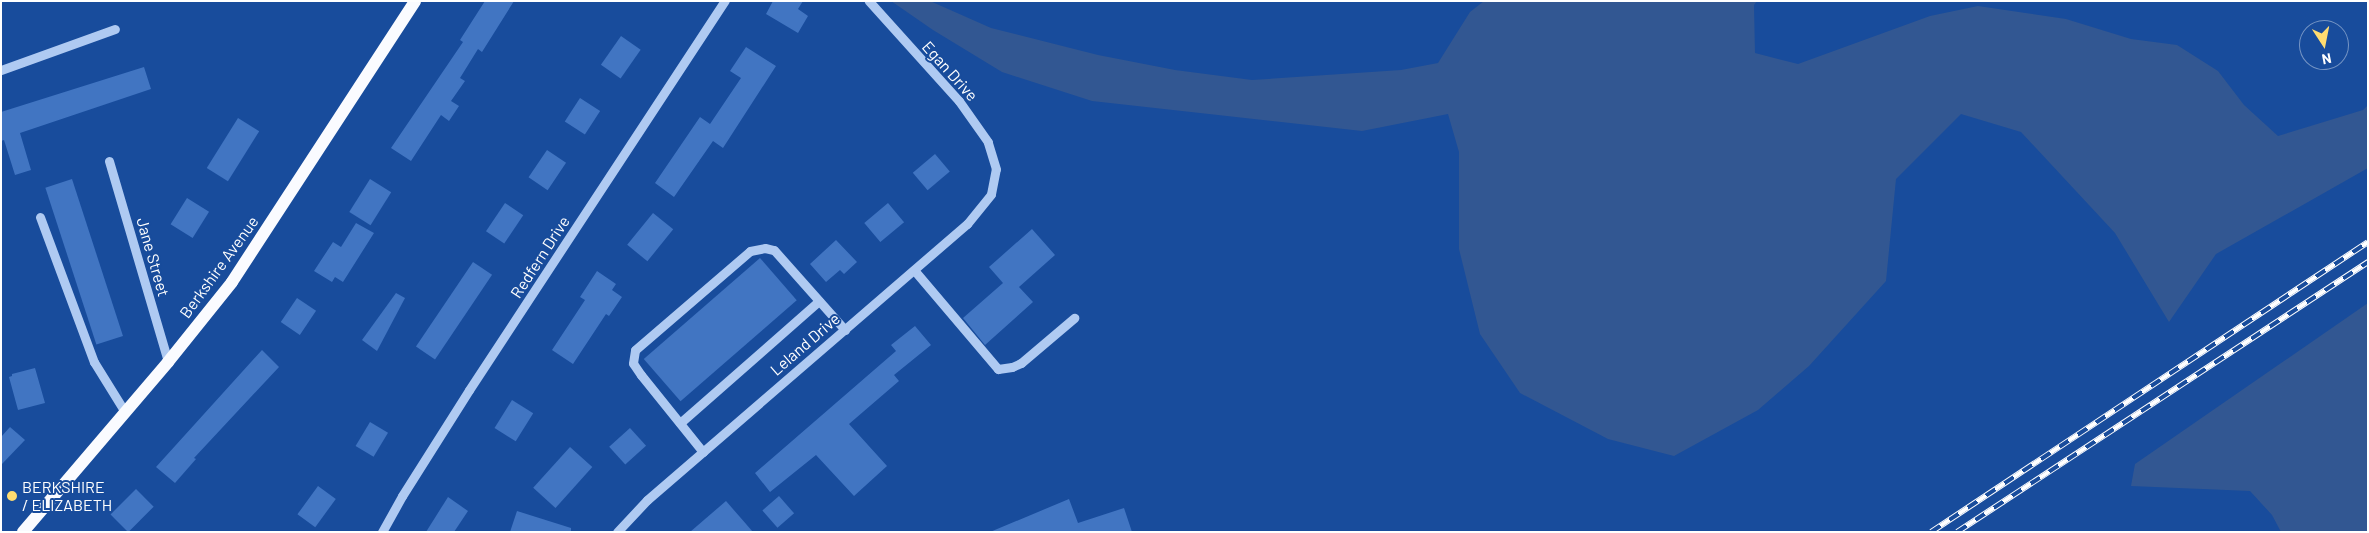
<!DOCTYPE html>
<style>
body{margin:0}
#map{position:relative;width:2369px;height:533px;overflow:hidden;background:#184c9c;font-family:Barlow,sans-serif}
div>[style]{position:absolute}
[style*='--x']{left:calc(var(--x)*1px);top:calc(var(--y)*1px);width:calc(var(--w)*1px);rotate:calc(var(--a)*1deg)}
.water>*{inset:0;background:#325792}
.building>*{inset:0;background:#4175c2;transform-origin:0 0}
.minor>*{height:9px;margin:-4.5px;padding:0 4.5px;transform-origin:4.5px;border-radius:4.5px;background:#afcaf2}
.major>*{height:12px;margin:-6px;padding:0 6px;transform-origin:6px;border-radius:6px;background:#fafbff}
.rail>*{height:5.5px;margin-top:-2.75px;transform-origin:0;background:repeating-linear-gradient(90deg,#184c9c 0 11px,#fff 0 22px);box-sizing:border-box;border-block:1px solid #fff}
.dots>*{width:14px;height:14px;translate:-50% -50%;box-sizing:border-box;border:2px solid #184c9c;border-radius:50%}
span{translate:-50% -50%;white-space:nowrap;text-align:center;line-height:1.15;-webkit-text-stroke:4px #184c9c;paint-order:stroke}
.street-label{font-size:16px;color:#fff}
.poi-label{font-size:16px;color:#fff}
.left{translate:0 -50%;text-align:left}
.frame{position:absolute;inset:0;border:2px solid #fff;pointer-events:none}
.north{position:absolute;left:2299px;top:20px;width:50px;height:50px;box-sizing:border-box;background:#184c9c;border:1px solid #7494c4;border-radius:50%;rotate:169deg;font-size:14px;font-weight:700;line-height:20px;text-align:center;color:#fff}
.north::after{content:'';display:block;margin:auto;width:18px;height:22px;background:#ffdc70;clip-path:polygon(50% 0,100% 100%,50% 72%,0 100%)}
</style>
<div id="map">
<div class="water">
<div style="clip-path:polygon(891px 1px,930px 1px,991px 28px,1098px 55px,1175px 70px,1252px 80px,1401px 70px,1438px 63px,1470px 12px,1484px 1px,1757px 1px,1754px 5px,1755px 53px,1798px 64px,1930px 16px,1978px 6px,2066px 19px,2131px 39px,2177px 45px,2218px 71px,2244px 105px,2278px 136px,2363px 110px,2368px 105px,2368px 168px,2216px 254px,2169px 322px,2115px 233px,2021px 132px,1961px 114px,1896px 179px,1886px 281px,1809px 366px,1758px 410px,1674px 456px,1608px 439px,1520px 393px,1480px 334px,1459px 249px,1459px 152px,1448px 114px,1362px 131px,1092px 101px,1002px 72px,933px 30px)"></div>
<div style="clip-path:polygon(2368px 303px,2368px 532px,2281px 532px,2272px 515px,2250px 491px,2131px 486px,2135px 464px)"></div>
</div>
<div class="building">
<div style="clip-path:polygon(485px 1px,514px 1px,482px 52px,478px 49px,460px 78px,465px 81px,451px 101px,459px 106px,449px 121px,441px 115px,411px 161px,391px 148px,463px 42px,460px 40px)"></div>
<div style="clip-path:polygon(773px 1px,803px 1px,798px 9px,808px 16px,798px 33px,766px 14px)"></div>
<div style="left:621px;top:36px;width:24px;height:35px;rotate:35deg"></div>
<div style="clip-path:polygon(746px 47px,776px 66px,723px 148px,713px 141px,674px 197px,655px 183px,700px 117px,710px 124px,741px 78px,730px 71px)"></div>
<div style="clip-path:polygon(144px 67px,151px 89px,20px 133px,31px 170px,15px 175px,4px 140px,1px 141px,1px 112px)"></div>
<div style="left:580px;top:98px;width:24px;height:28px;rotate:33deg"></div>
<div style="left:238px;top:118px;width:25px;height:59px;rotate:32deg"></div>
<div style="left:547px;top:150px;width:23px;height:33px;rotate:34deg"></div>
<div style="left:935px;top:154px;width:23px;height:29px;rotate:50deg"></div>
<div style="left:72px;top:179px;width:165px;height:28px;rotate:72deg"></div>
<div style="left:370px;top:179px;width:25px;height:39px;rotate:32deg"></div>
<div style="left:187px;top:198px;width:26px;height:31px;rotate:32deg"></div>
<div style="left:505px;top:203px;width:22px;height:34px;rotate:34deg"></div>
<div style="left:888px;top:203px;width:25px;height:31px;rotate:50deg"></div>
<div style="left:653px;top:213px;width:26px;height:41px;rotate:39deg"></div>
<div style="clip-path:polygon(356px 223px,374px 233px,343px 282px,335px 277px,332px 282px,314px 271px,333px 242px,341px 247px)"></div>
<div style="clip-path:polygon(1032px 229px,1055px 255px,1019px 287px,1033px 302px,985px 345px,963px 318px,1003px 283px,989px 267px)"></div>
<div style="clip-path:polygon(836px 240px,857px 262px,844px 274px,840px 270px,826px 282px,810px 264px)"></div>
<div style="left:760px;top:258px;width:56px;height:154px;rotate:49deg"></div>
<div style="left:473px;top:262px;width:23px;height:102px;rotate:34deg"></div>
<div style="clip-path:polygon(597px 271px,616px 284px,612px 290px,622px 297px,609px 316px,606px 314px,573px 364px,552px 350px,585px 300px,580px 297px)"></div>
<div style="clip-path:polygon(396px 293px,405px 298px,377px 351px,362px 340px)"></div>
<div style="left:297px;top:298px;width:23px;height:29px;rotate:34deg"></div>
<div style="clip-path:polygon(915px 326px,931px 345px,894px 375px,899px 381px,849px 424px,887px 466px,854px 496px,816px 455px,770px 492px,755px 473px,896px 351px,891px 345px)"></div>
<div style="clip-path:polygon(262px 350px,279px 367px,194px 458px,196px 459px,175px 483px,156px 467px)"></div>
<div style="clip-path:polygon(35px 368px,45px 403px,18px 410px,9px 377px,12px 376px,12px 374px)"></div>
<div style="left:512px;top:400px;width:25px;height:33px;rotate:32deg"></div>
<div style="left:370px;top:422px;width:21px;height:28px;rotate:31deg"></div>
<div style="clip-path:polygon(10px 427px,25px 440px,1px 465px,1px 437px)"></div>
<div style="left:630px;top:428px;width:24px;height:28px;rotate:48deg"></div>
<div style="left:570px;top:447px;width:30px;height:55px;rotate:42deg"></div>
<div style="left:318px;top:486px;width:22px;height:35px;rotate:36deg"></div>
<div style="left:136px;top:489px;width:25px;height:36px;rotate:45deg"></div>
<div style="left:779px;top:496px;width:23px;height:22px;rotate:49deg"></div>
<div style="clip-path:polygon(448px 497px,468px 511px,454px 532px,426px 532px)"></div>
<div style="clip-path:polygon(1069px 499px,1078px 523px,1124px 508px,1132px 532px,990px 532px)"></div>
<div style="clip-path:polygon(726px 501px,753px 532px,690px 532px)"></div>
<div style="clip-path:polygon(517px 511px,571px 528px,571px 532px,510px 532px)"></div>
</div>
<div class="minor">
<div style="--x:1;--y:70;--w:121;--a:-19.8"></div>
<div style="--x:109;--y:161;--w:209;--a:73.6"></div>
<div style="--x:40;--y:217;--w:155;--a:69.6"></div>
<div style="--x:94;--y:362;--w:59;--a:58.2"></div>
<div style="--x:914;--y:270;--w:130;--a:49.7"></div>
<div style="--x:998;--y:369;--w:14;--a:-8"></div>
<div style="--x:1012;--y:367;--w:10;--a:-24"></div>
<div style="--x:1021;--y:363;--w:70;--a:-40.3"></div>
<div style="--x:680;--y:423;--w:185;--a:-41.3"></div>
<div style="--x:703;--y:452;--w:99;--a:-128.8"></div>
<div style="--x:641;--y:375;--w:14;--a:-124"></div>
<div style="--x:633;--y:363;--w:13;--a:-81"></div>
<div style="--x:635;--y:350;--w:152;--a:-40.7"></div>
<div style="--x:750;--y:251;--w:15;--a:-11"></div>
<div style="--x:765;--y:248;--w:9;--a:13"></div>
<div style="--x:774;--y:250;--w:107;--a:48.4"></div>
<div style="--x:382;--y:532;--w:41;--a:-60.9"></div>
<div style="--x:402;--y:496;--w:125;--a:-57.7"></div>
<div style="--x:469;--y:390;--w:466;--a:-56.7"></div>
<div style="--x:617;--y:532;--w:44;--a:-46.8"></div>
<div style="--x:647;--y:500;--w:423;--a:-40.8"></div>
<div style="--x:967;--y:224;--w:38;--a:-51"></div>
<div style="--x:991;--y:194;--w:25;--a:-79"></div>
<div style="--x:996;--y:169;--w:28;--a:-107"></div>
<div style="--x:988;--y:142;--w:50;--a:-125.3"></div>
<div style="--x:959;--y:101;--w:135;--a:-132"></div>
</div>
<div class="major">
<div style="--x:23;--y:532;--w:223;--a:-49.5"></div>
<div style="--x:168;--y:362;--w:102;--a:-51.3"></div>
<div style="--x:232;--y:282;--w:335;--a:-56.9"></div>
</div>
<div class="rail">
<div style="--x:1931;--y:532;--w:524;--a:-33.57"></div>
<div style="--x:1957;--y:532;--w:492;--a:-33.3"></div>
</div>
<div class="dots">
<div style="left:12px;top:496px;background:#ffdc70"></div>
</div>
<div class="street-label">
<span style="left:950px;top:71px;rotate:48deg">Egan Drive</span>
<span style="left:153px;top:257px;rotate:74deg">Jane Street</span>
<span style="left:540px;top:257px;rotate:-57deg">Redfern Drive</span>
<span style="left:219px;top:267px;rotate:-54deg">Berkshire Avenue</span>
<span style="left:805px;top:344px;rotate:-41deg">Leland Drive</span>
</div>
<div class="poi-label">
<span class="left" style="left:22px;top:496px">BERKSHIRE<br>/ ELIZABETH</span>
</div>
<div class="frame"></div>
<div class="north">N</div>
</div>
